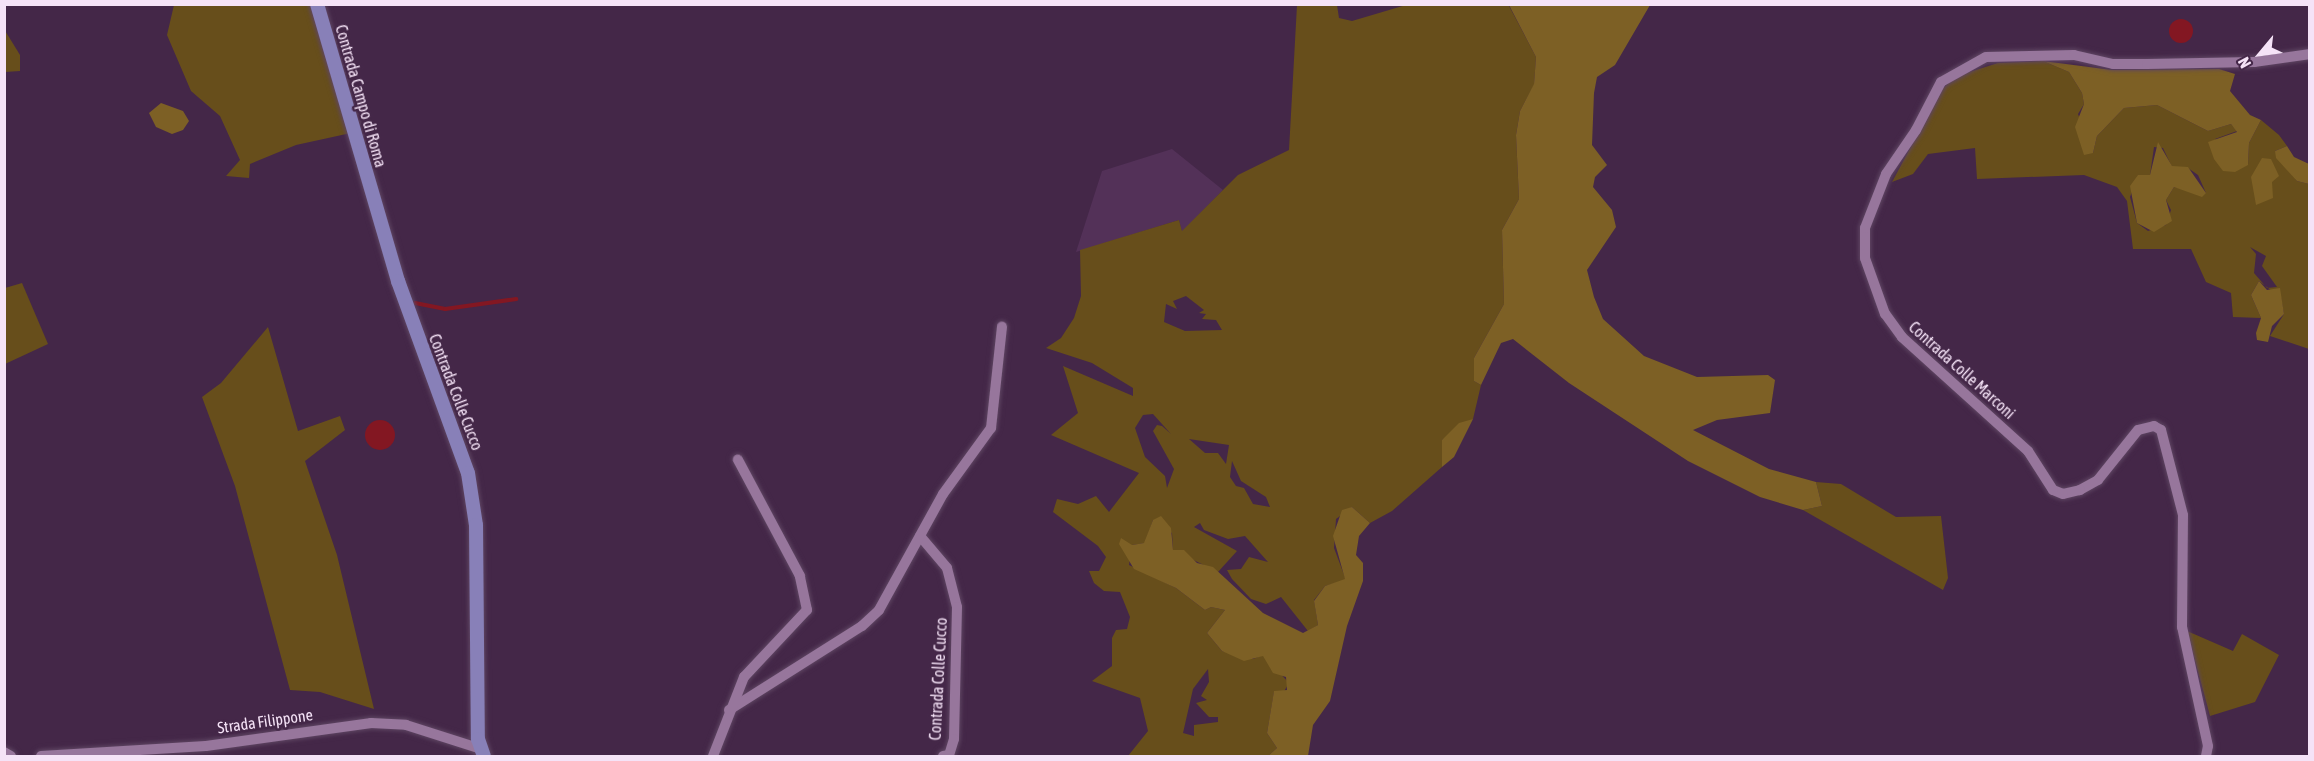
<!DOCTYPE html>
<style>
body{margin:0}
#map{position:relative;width:2314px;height:761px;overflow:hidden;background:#442748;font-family:"Asap Condensed",sans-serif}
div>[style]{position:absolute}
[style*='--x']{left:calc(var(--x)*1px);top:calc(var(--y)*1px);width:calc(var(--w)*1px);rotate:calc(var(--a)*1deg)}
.built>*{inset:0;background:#533158}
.green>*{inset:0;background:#674e1b}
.forest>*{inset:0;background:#7d6025}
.water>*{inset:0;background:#831722}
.round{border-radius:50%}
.stream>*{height:4px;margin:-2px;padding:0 2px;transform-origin:2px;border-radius:2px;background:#831722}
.roads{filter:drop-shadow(0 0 2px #5e4562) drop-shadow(0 0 2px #5e4562)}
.street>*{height:10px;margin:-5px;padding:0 5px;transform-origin:5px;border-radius:5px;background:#97769c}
.secondary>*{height:14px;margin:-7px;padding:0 7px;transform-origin:7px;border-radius:7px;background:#8880b8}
span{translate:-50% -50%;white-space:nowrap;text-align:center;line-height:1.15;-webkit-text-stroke:5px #442748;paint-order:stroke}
.street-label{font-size:16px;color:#f5e3f7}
.frame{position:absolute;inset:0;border:6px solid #f5e3f7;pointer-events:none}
.north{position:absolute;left:2230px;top:24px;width:60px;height:60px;-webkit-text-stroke:4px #442748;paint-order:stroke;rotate:241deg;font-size:16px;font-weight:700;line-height:24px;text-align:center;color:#f5e3f7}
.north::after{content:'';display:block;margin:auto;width:21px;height:27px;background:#f5e3f7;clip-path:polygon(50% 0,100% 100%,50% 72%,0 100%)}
</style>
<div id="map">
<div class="built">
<div style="clip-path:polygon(1172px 149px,1223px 190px,1182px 232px,1179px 220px,1076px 252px,1102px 171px)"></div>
</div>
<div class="green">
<div style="clip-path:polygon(evenodd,1508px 4px,1536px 57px,1534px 85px,1520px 111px,1516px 135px,1519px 199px,1502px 230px,1504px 304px,1474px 358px,1474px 381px,1481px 385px,1473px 419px,1442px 440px,1442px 467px,1392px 511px,1370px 523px,1352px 507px,1336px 519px,1334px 548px,1346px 580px,1325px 586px,1314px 600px,1318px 625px,1308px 631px,1281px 597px,1266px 604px,1251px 599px,1232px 579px,1227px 570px,1241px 569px,1249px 557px,1268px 562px,1245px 536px,1228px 539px,1204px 530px,1200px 523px,1194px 527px,1237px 551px,1218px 572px,1173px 550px,1172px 533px,1153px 520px,1145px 543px,1132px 545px,1129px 565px,1176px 588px,1205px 610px,1211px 607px,1225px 610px,1207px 633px,1222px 651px,1253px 659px,1263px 655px,1289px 683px,1283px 693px,1274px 692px,1267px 733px,1277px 748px,1268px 756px,1128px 756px,1148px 731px,1140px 698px,1092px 681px,1112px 666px,1112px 638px,1116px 630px,1127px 629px,1130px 617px,1120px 592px,1104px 591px,1094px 583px,1089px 571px,1099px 571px,1106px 557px,1098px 546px,1053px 512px,1057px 499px,1078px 504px,1096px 496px,1109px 512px,1139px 473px,1051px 435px,1078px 413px,1063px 366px,1133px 396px,1133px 388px,1092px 363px,1046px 348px,1061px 338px,1074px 318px,1081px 296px,1080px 250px,1179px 220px,1182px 231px,1238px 175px,1289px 150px,1297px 5px,1337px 5px,1339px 18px,1352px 21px,1406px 5px,1508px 4px,1186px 296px,1204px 310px,1199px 313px,1206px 314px,1202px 319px,1216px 320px,1222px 330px,1185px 331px,1164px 322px,1166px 304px,1177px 309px,1173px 301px,1186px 296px,1508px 4px,1153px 414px,1171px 434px,1162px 426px,1157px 425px,1153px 431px,1174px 469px,1167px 488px,1165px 476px,1145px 457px,1135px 428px,1143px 415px,1153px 414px,1508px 4px,1189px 439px,1229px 445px,1226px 464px,1218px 453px,1205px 453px,1189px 439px,1508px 4px,1232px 461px,1241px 481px,1266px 497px,1270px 507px,1253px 504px,1244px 488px,1236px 486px,1230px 477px,1232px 461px,1508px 4px,1208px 669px,1209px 682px,1201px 696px,1207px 700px,1196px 703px,1209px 717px,1218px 717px,1218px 722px,1194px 725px,1194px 736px,1183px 733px,1193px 689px,1208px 669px)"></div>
<div style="clip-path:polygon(174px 5px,314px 5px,351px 133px,296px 145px,250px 164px,249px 178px,226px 176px,240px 160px,220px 116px,191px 91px,167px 35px)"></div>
<div style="clip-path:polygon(4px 29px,20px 55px,20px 71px,5px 72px)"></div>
<div style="clip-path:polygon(evenodd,2043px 61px,2069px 72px,2082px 93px,2084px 104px,2078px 114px,2093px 153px,2097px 136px,2124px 108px,2157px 105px,2208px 131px,2231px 124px,2237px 131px,2215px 139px,2248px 165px,2249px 143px,2261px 120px,2279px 135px,2287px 146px,2275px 151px,2297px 181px,2309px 184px,2309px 349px,2270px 336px,2284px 314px,2281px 298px,2259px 281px,2251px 295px,2261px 318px,2233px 317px,2231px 293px,2206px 282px,2191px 249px,2133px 249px,2127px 201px,2117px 187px,2084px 175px,1977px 179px,1975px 148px,1928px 154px,1913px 174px,1892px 182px,1942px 89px,1957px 76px,1998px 63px,2043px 61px,2154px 147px,2163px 148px,2172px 167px,2188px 168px,2198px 175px,2206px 193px,2174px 187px,2166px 200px,2171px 210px,2166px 225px,2148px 231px,2137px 223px,2130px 197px,2138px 176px,2150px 175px,2154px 147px,2043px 61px,2250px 247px,2266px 256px,2262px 266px,2277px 287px,2267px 288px,2254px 273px,2256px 254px,2250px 247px)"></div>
<div style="clip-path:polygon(22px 283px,48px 344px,5px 364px,5px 288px)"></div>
<div style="clip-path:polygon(268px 327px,298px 431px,340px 416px,345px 430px,305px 461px,337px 555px,374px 709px,320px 692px,290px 690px,235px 486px,202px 397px,221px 383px)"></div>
<div style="clip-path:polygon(1816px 482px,1841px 484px,1896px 517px,1941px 516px,1948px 578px,1943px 590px,1803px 510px,1822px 506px)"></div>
<div style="clip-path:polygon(2187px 631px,2233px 651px,2242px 634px,2279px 655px,2255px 702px,2210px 716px)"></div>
</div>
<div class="forest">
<div style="clip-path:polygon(1509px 5px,1650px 5px,1615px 65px,1597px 77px,1594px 93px,1592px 145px,1607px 165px,1595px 177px,1593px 187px,1612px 210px,1616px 227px,1587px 270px,1594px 297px,1603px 319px,1644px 356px,1697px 377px,1768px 375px,1775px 380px,1770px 413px,1717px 420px,1693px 430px,1769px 469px,1816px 482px,1822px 506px,1803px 510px,1760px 497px,1688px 461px,1569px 383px,1513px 339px,1501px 343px,1481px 385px,1474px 381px,1474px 358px,1504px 304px,1502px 230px,1519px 199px,1516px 135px,1520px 111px,1534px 84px,1536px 57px)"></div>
<div style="clip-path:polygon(2043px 61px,2112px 70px,2219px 69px,2235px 74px,2230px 91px,2250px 115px,2261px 120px,2249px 143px,2248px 165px,2235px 172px,2223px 171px,2214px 159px,2208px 142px,2237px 132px,2231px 124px,2208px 131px,2157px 105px,2124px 108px,2097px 136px,2093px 153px,2084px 155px,2075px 127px,2084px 104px,2082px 93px,2069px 72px)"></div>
<div style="clip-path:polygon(161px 103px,183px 111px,189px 121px,183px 130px,172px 134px,156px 127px,149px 113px)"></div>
<div style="clip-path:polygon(2158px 142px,2172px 166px,2188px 167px,2206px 193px,2202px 197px,2174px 187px,2166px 200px,2172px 221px,2154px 232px,2137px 223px,2130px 186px,2138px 175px,2150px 175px)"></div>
<div style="clip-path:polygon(2287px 146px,2294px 157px,2309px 164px,2309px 184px,2297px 181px,2276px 158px,2275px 151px)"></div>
<div style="clip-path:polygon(2262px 158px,2271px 159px,2279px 176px,2272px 182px,2273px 198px,2256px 205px,2251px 177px)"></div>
<div style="clip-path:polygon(2259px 281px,2267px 290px,2280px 288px,2284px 314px,2272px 326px,2268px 342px,2257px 340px,2256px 333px,2261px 318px,2251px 295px)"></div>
<div style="clip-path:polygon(1473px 419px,1454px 457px,1442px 467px,1442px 440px,1459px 423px)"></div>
<div style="clip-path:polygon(1352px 507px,1370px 523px,1359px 536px,1356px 555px,1363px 563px,1363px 581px,1347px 626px,1330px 701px,1313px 725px,1308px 756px,1268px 756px,1277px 748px,1267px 733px,1274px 691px,1287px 690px,1286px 677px,1273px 673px,1263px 656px,1244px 661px,1222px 651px,1207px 633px,1225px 610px,1211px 607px,1205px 610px,1176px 588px,1134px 569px,1119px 544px,1121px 538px,1132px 545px,1144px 543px,1153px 520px,1161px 516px,1171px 528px,1173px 550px,1184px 550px,1197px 563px,1213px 567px,1263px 613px,1303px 633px,1318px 625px,1314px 601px,1325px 586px,1345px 579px,1333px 536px,1342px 510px)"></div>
</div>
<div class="water">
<div class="round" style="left:2169px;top:19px;width:24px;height:24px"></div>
<div class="round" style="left:365px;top:420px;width:30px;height:30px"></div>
</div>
<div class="stream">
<div style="--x:415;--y:303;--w:31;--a:11"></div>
<div style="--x:445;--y:309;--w:72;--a:-8"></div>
</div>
<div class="roads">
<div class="street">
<div style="--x:920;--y:536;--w:42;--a:49.8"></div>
<div style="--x:947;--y:568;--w:40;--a:75.6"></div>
<div style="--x:957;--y:607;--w:132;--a:91.3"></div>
<div style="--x:954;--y:739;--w:17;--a:107"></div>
<div style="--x:949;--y:755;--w:6;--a:171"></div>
<div style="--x:729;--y:710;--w:157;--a:-32.3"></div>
<div style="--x:862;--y:626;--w:23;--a:-43"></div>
<div style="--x:879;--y:610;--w:132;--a:-61.1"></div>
<div style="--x:943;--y:494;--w:82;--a:-54"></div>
<div style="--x:991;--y:428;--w:102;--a:-83.8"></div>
<div style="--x:4;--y:752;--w:8;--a:30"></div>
<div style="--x:41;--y:756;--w:165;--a:-3.5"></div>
<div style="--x:206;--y:746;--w:167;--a:-7.9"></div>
<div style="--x:371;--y:723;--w:35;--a:3"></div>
<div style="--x:406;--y:725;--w:79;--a:17.7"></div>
<div style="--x:713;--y:756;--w:85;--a:-68.6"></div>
<div style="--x:744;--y:677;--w:92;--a:-46.8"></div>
<div style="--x:807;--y:610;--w:35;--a:-102"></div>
<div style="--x:800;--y:576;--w:132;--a:-118.1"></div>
<div style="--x:2206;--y:756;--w:10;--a:-79"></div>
<div style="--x:2208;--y:746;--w:122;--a:-102.3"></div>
<div style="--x:2182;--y:627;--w:112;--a:-89.5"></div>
<div style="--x:2183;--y:515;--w:88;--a:-104.5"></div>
<div style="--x:2161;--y:430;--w:8;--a:-150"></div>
<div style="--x:2154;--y:426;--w:16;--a:166"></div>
<div style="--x:2138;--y:430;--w:64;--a:128.7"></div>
<div style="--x:2098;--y:480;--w:21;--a:151"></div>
<div style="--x:2080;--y:490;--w:17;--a:167"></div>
<div style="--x:2063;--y:494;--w:11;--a:-158"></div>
<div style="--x:2053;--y:490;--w:46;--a:-122.7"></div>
<div style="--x:2028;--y:451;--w:170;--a:-137.9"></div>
<div style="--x:1902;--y:337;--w:29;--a:-126"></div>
<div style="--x:1885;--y:314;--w:59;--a:-109.7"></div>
<div style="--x:1865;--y:258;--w:30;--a:-90"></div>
<div style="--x:1865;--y:228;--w:58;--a:-68.7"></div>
<div style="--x:1886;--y:174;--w:53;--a:-55.7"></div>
<div style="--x:1916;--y:130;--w:54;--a:-62.5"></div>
<div style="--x:1941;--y:82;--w:51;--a:-29.1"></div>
<div style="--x:1986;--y:57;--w:88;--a:-1.3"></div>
<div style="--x:2074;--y:55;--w:40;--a:13"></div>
<div style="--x:2113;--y:64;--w:34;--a:0"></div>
<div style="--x:2147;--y:64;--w:107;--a:-1.1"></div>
<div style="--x:2254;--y:62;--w:57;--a:-8.1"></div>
</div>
<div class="secondary">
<div style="--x:317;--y:4;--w:289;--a:73.7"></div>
<div style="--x:398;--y:281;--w:204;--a:70"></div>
<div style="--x:468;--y:473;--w:53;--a:81.3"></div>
<div style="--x:476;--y:525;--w:214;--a:89.5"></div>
<div style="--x:478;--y:739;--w:18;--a:71"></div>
</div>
</div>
<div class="street-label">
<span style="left:361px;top:96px;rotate:74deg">Contrada Campo di Roma</span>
<span style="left:1962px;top:370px;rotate:42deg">Contrada Colle Marconi</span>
<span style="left:456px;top:392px;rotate:69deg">Contrada Colle Cucco</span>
<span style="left:938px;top:679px;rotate:-87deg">Contrada Colle Cucco</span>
<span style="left:265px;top:721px;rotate:-8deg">Strada Filippone</span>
</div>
<div class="frame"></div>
<div class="north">N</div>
</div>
